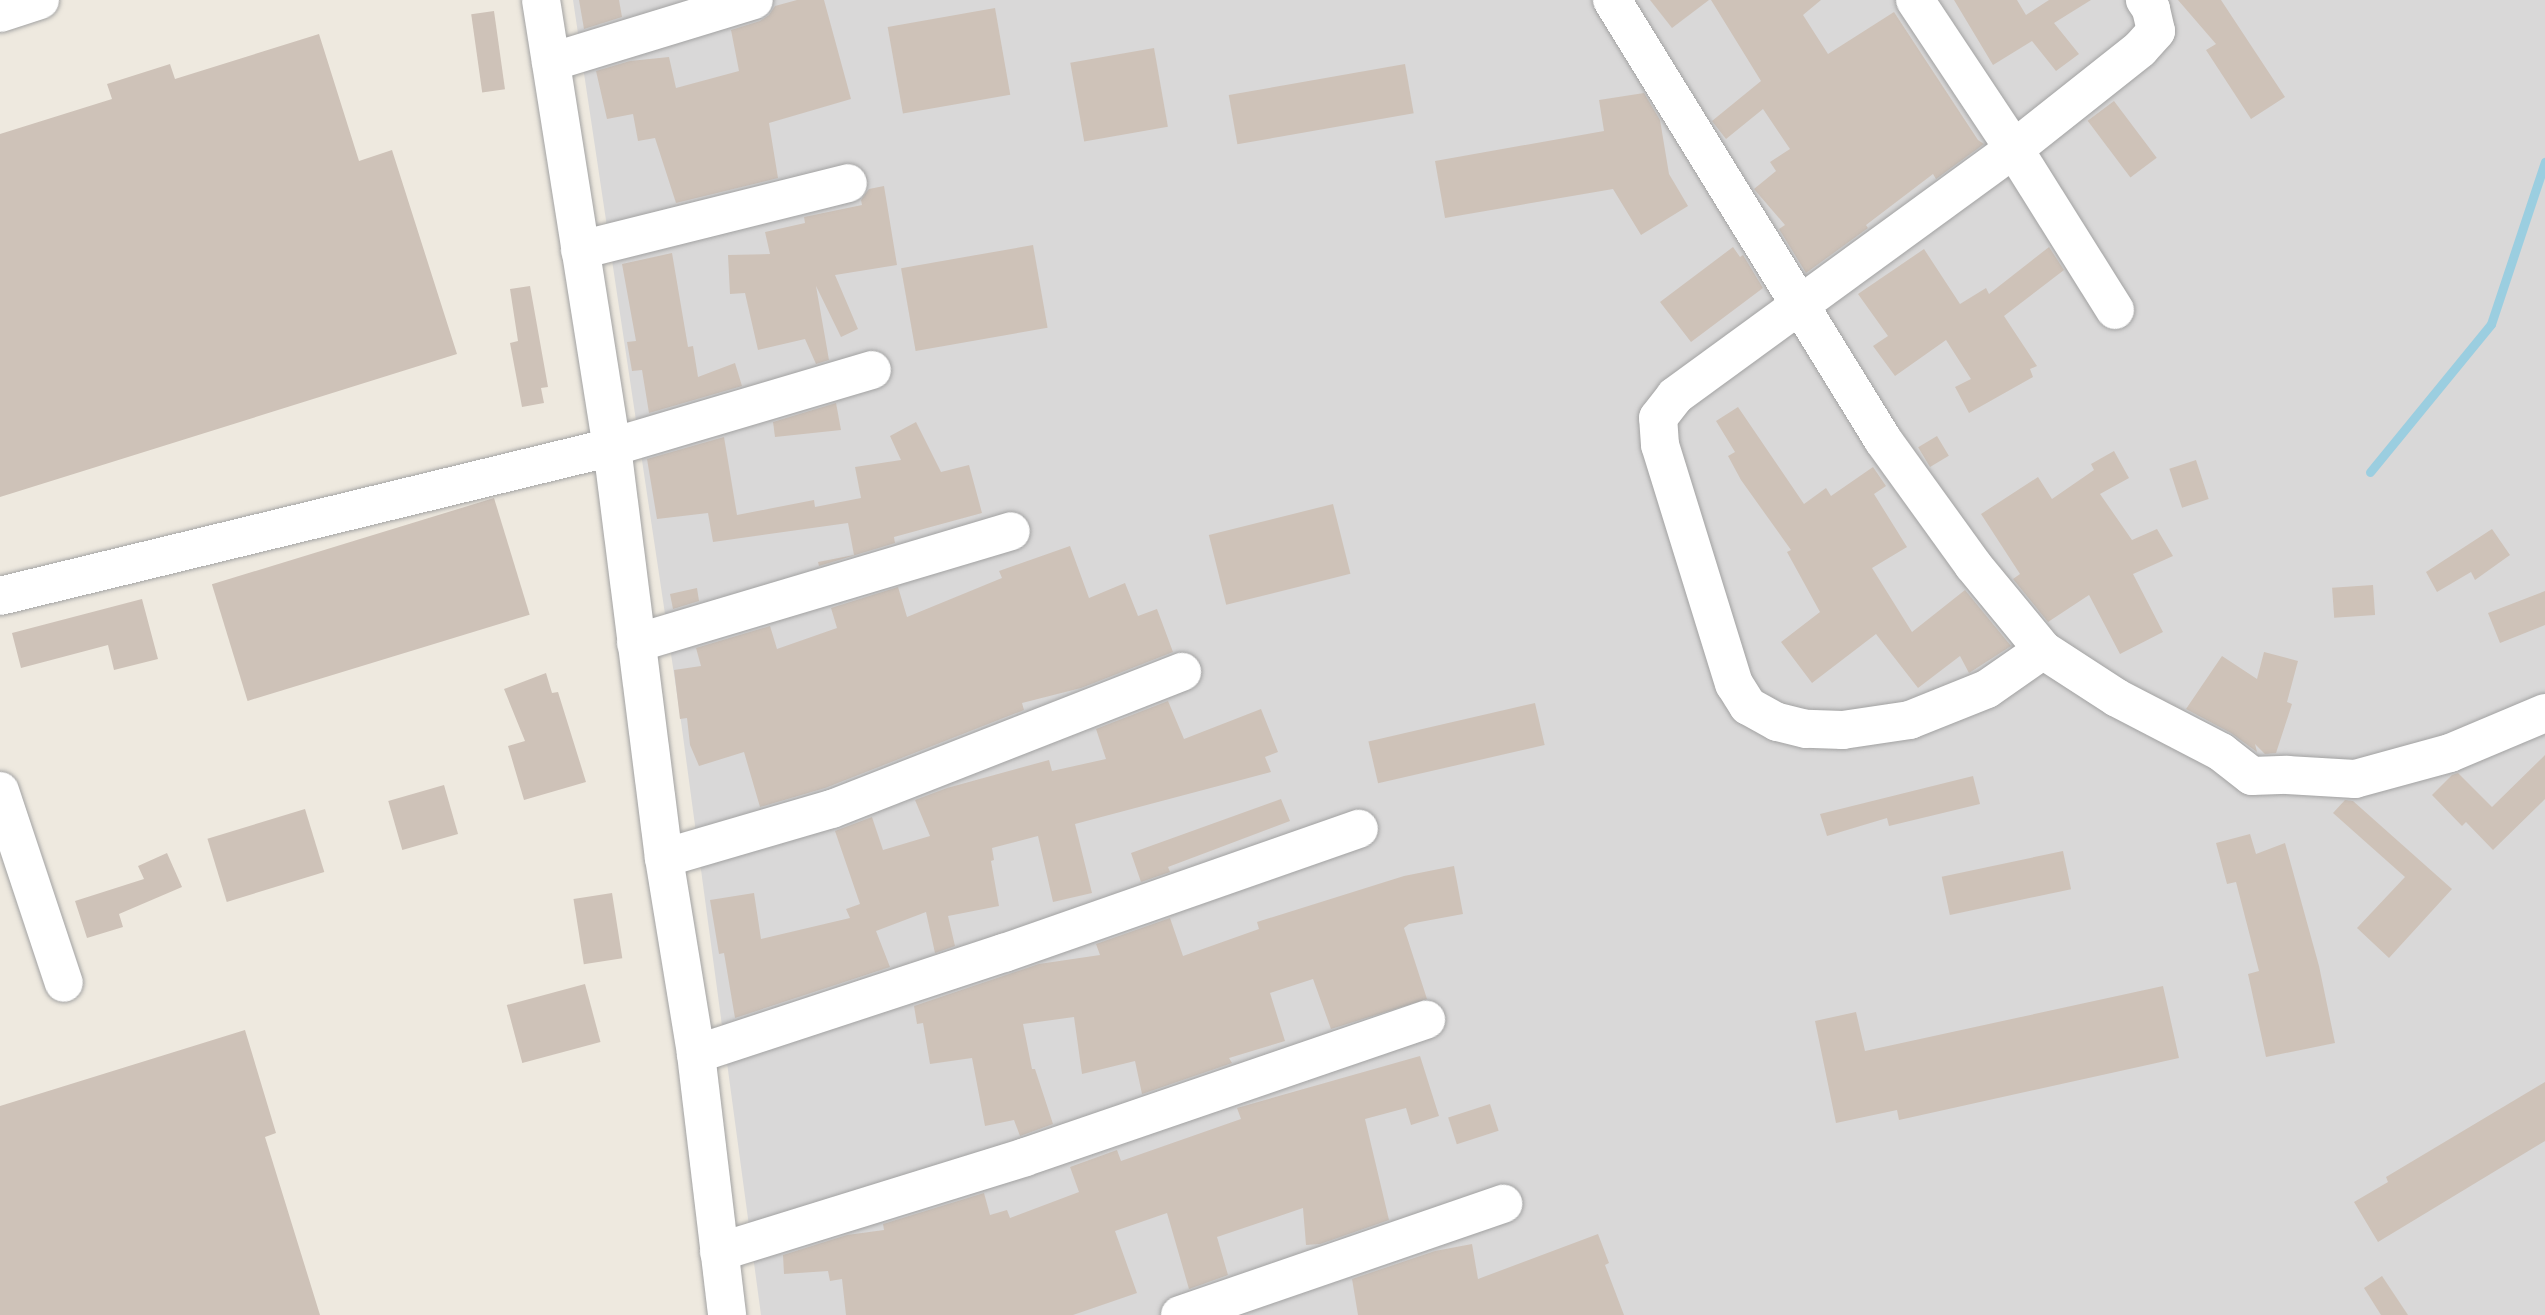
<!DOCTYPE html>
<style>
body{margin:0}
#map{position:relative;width:2545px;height:1315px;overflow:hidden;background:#eee9df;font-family:"Open Sans",sans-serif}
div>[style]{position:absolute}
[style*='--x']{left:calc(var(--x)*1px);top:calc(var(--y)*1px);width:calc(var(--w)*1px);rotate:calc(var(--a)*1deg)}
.residential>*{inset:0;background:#d9d8d8}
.stream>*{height:9px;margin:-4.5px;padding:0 4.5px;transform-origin:4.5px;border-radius:4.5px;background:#9bcee0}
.building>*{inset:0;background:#cec2b8;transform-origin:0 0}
.roads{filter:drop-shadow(0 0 2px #a2a2a2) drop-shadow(0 0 2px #a2a2a2)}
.minor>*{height:38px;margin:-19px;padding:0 19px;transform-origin:19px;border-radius:19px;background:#fff}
span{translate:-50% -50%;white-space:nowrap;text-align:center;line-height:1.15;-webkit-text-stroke:7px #fff;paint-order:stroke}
</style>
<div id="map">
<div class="residential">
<div style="clip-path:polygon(573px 0,2545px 0,2545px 1315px,761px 1315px,680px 714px)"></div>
</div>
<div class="stream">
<div style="--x:2370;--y:472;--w:191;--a:-50.7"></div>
<div style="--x:2491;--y:324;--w:171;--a:-71.6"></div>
</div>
<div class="building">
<div style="clip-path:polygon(579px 0,619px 0,622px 17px,584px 29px)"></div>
<div style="clip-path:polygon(797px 0,824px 0,851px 99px,769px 123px,778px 178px,676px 203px,655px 138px,638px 141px,633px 114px,607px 119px,596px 71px,630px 61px,669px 57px,676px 88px,739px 71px,731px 30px,760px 21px,769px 15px,775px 6px)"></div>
<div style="clip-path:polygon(1650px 0,1709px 0,1672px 28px)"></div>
<div style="clip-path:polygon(1711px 0,1821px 0,1803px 15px,1828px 54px,1894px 12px,1978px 140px,1984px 144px,1936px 179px,1933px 174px,1866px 225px,1868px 228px,1806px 273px,1779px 229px,1785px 225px,1754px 189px,1776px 171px,1770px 162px,1790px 149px,1763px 109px,1726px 139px,1712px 121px,1761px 81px)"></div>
<div style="clip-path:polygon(1954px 0,2017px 0,2026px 15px,2049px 0,2091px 0,2054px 23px,2079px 54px,2056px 71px,2032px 41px,1993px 65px)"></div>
<div style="clip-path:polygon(2178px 0,2221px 0,2285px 97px,2251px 119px,2206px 50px,2216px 44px)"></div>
<div style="left:995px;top:8px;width:88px;height:109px;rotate:80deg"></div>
<div style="left:494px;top:11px;width:79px;height:23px;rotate:82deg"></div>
<div style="clip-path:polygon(319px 34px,359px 161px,392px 150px,457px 354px,0 497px,0 134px,112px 99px,107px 84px,170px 64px,175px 79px)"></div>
<div style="left:1154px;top:48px;width:80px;height:85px;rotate:80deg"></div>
<div style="left:1405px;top:64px;width:50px;height:179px;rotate:80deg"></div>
<div style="clip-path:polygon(1644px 93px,1660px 120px,1669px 174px,1688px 206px,1641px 235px,1613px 189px,1445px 218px,1435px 161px,1604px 131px,1599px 100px)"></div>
<div style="left:2114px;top:101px;width:71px;height:33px;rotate:53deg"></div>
<div style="clip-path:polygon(884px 186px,897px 265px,835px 275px,858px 329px,841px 337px,816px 286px,829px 360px,816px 364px,805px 339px,758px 350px,745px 293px,730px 294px,728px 255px,770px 254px,765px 232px,805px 223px,804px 217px,862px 205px,861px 200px,869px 189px)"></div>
<div style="left:1033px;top:245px;width:84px;height:134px;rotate:80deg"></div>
<div style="clip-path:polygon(1733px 247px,1740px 257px,1743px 255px,1763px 288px,1691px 342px,1660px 302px)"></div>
<div style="clip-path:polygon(2049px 247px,2064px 270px,2004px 316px,2037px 366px,2030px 369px,2033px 377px,1969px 413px,1955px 387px,1971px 379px,1946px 340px,1895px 376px,1873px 346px,1888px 336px,1858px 294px,1924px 249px,1960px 304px,1986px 288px,1989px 294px)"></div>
<div style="clip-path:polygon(672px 253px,688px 347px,693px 346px,698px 377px,735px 363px,742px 386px,649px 413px,642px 370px,632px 371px,627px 342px,636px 341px,622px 264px)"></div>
<div style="clip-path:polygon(530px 286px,548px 387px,541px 388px,544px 403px,522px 407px,510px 343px,518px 341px,510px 289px)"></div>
<div style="clip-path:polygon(836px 403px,841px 430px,775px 437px,773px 422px)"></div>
<div style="clip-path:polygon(1738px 407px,1804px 504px,1826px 488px,1831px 496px,1873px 467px,1886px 486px,1874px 494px,1907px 547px,1872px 568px,1912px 632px,1965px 590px,2011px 646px,1969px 673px,1960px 656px,1918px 688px,1876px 634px,1812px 683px,1781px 642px,1820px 612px,1787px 552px,1791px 550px,1741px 480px,1728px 456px,1735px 452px,1716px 421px)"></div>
<div style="clip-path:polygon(916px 422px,941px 472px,969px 465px,982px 513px,894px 537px,895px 543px,819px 566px,818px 562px,854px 555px,848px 523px,713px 542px,708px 513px,657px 519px,647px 459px,724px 437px,737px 515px,814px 500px,815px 507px,861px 498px,855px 467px,901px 460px,890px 436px)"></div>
<div style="left:1937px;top:436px;width:23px;height:22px;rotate:59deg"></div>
<div style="clip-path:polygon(2114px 451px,2129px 478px,2100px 494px,2132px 540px,2157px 529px,2173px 556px,2133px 574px,2163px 632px,2120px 654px,2089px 595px,2048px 622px,2013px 579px,2020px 574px,1981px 514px,2038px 477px,2052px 499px,2094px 470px,2091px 464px)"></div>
<div style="left:2196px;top:460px;width:41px;height:28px;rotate:72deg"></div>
<div style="left:494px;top:498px;width:122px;height:295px;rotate:73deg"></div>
<div style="left:1333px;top:504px;width:72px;height:128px;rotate:76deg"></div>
<div style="clip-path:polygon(2492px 529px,2510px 555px,2475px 580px,2471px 572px,2437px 592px,2426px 572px)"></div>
<div style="clip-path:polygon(1070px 546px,1089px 598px,1125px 583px,1138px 616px,1157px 609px,1173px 652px,1081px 688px,1022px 703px,1024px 710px,825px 788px,760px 807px,744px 752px,699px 766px,690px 745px,687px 718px,680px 719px,674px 670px,701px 666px,696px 648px,770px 626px,777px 649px,837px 628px,831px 608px,898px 587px,907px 617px,1002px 578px,999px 571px)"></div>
<div style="left:2373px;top:585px;width:30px;height:41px;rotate:86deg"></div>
<div style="clip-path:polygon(697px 588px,699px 601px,673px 609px,670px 594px)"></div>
<div style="clip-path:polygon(2545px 591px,2545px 625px,2500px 643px,2488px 613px)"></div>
<div style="clip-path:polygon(142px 599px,158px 659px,114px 670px,108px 645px,21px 668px,12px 633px)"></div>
<div style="clip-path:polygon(2264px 652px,2298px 661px,2287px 702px,2292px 704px,2276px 753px,2265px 754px,2255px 744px,2257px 752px,2231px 733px,2186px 709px,2222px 656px,2257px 679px)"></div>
<div style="clip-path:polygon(546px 673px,552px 693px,558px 692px,586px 782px,524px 800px,508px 746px,525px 741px,504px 689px)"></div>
<div style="clip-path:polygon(1168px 701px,1184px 739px,1261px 709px,1278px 752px,1265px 757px,1271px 772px,1075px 824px,1092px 893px,1053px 902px,1038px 836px,992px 848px,994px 860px,991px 861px,999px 906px,948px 916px,955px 946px,935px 953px,926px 912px,876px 931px,890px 967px,735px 1018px,724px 953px,719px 954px,710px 900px,754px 893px,761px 939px,850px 918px,846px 909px,860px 904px,835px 831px,872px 817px,883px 850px,930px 836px,915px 800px,947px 788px,1049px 760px,1052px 771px,1106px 759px,1096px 729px)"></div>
<div style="left:1535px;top:703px;width:43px;height:171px;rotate:77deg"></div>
<div style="clip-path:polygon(2545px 755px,2545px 799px,2493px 850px,2466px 822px,2462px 826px,2432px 795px,2452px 775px,2458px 773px,2492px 807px)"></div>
<div style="clip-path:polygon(1973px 776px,1980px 804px,1889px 826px,1887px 818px,1827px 836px,1820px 814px)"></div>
<div style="left:444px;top:785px;width:51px;height:58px;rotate:74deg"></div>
<div style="clip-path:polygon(1281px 799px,1290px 821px,1168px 867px,1170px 872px,1141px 882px,1131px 853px)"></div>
<div style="clip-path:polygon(2345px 800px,2353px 801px,2452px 889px,2389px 958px,2357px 928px,2405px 877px,2333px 813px)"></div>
<div style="left:305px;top:809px;width:66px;height:102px;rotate:73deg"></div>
<div style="clip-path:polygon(2250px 834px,2256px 854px,2285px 843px,2319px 966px,2335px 1043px,2266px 1057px,2248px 974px,2259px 971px,2236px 882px,2227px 884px,2216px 843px)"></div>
<div style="left:2063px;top:851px;width:39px;height:124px;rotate:78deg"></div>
<div style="clip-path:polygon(167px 853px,182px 887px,119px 914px,123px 927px,87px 938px,75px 901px,144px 879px,138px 866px)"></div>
<div style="clip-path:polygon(1454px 866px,1463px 914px,1409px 924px,1404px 928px,1427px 999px,1331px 1029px,1313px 979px,1270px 993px,1285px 1041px,1229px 1058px,1232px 1063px,1142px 1094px,1135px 1061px,1082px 1074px,1074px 1017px,1023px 1024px,1032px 1069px,1035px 1069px,1053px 1124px,1020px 1136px,1014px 1120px,985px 1126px,972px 1058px,930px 1064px,923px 1023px,917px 1024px,914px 1006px,1039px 964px,1100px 955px,1096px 944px,1170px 918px,1183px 956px,1259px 929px,1257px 922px,1404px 876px)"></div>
<div style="left:612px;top:893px;width:66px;height:39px;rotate:81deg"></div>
<div style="left:585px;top:984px;width:60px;height:81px;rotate:75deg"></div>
<div style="clip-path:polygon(2163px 986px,2179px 1058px,1899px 1120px,1897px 1110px,1836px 1123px,1815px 1021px,1856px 1012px,1865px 1051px)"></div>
<div style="clip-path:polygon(245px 1030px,276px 1133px,265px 1137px,320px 1315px,0 1315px,0 1106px)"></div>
<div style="clip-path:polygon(1420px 1056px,1439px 1116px,1411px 1125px,1406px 1108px,1365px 1119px,1389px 1220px,1320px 1244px,1306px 1245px,1303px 1208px,1217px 1237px,1228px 1275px,1189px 1289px,1167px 1213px,1115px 1231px,1137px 1293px,1073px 1315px,846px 1315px,842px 1279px,830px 1281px,828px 1271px,784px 1274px,783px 1255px,847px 1235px,884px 1230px,883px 1224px,984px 1193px,990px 1215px,1007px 1210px,1010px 1218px,1079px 1192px,1070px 1167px,1117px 1150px,1121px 1161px,1241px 1119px,1237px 1108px)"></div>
<div style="clip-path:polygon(2545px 1082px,2545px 1141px,2378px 1242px,2354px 1202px,2388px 1182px,2386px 1177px)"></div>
<div style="left:1490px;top:1104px;width:28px;height:44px;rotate:72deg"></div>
<div style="clip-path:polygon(1598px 1234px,1609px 1263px,1605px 1265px,1624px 1315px,1358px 1315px,1352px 1279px,1435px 1251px,1472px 1244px,1478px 1279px)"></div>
<div style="clip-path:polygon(2382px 1276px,2408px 1315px,2381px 1315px,2364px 1288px)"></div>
</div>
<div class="roads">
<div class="minor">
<div style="--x:541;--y:0;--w:453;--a:81"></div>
<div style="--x:612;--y:447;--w:414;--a:82.8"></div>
<div style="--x:664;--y:858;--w:199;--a:80.7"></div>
<div style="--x:696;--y:1054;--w:263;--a:83.2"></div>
<div style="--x:1612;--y:0;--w:517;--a:58.37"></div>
<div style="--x:1883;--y:440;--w:154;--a:54.2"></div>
<div style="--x:1973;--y:565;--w:110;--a:50.5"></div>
<div style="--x:2043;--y:650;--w:88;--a:33"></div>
<div style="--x:2117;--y:698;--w:117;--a:27.4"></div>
<div style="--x:2221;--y:752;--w:39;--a:38"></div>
<div style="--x:2252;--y:776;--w:35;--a:-2"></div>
<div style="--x:2287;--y:775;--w:68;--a:3.4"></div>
<div style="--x:2355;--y:779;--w:98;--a:-15.3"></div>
<div style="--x:2450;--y:753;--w:103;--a:-22.8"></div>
<div style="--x:1915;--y:0;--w:179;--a:56.4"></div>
<div style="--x:2014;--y:149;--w:190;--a:57.9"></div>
<div style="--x:0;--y:13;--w:42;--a:-18"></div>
<div style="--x:551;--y:62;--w:212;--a:-17"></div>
<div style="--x:580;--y:250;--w:276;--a:-14"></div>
<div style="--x:0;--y:596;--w:630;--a:-13.68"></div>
<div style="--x:612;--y:447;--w:271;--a:-16.5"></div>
<div style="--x:636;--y:643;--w:391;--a:-16.6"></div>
<div style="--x:2043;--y:650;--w:68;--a:145.1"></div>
<div style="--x:1987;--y:689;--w:83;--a:158.1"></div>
<div style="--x:1910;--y:720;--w:68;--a:171.5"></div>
<div style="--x:1843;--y:730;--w:37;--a:-178"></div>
<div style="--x:1806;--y:729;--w:30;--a:-166"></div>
<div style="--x:1777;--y:722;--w:33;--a:-151"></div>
<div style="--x:1748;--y:706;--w:26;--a:-122"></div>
<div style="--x:1734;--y:684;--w:250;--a:-107.2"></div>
<div style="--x:1660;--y:445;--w:27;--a:-94"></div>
<div style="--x:1658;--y:418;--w:28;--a:-52"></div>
<div style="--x:1675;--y:396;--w:419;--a:-36.1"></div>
<div style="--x:2014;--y:149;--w:161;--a:-38.4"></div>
<div style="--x:2140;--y:49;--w:24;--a:-48"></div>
<div style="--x:2156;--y:31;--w:23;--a:-103"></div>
<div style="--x:2151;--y:9;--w:11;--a:-124"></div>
<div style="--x:0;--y:791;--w:202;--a:71.6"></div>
<div style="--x:664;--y:858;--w:175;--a:-16.3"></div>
<div style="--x:832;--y:809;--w:376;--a:-21.4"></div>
<div style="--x:696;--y:1054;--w:324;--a:-18.2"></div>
<div style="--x:1004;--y:953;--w:376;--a:-19.3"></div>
<div style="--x:719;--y:1252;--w:320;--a:-17.2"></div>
<div style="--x:1025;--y:1157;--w:424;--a:-18.9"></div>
<div style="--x:1180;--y:1315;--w:342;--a:-19"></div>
</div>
</div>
</div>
